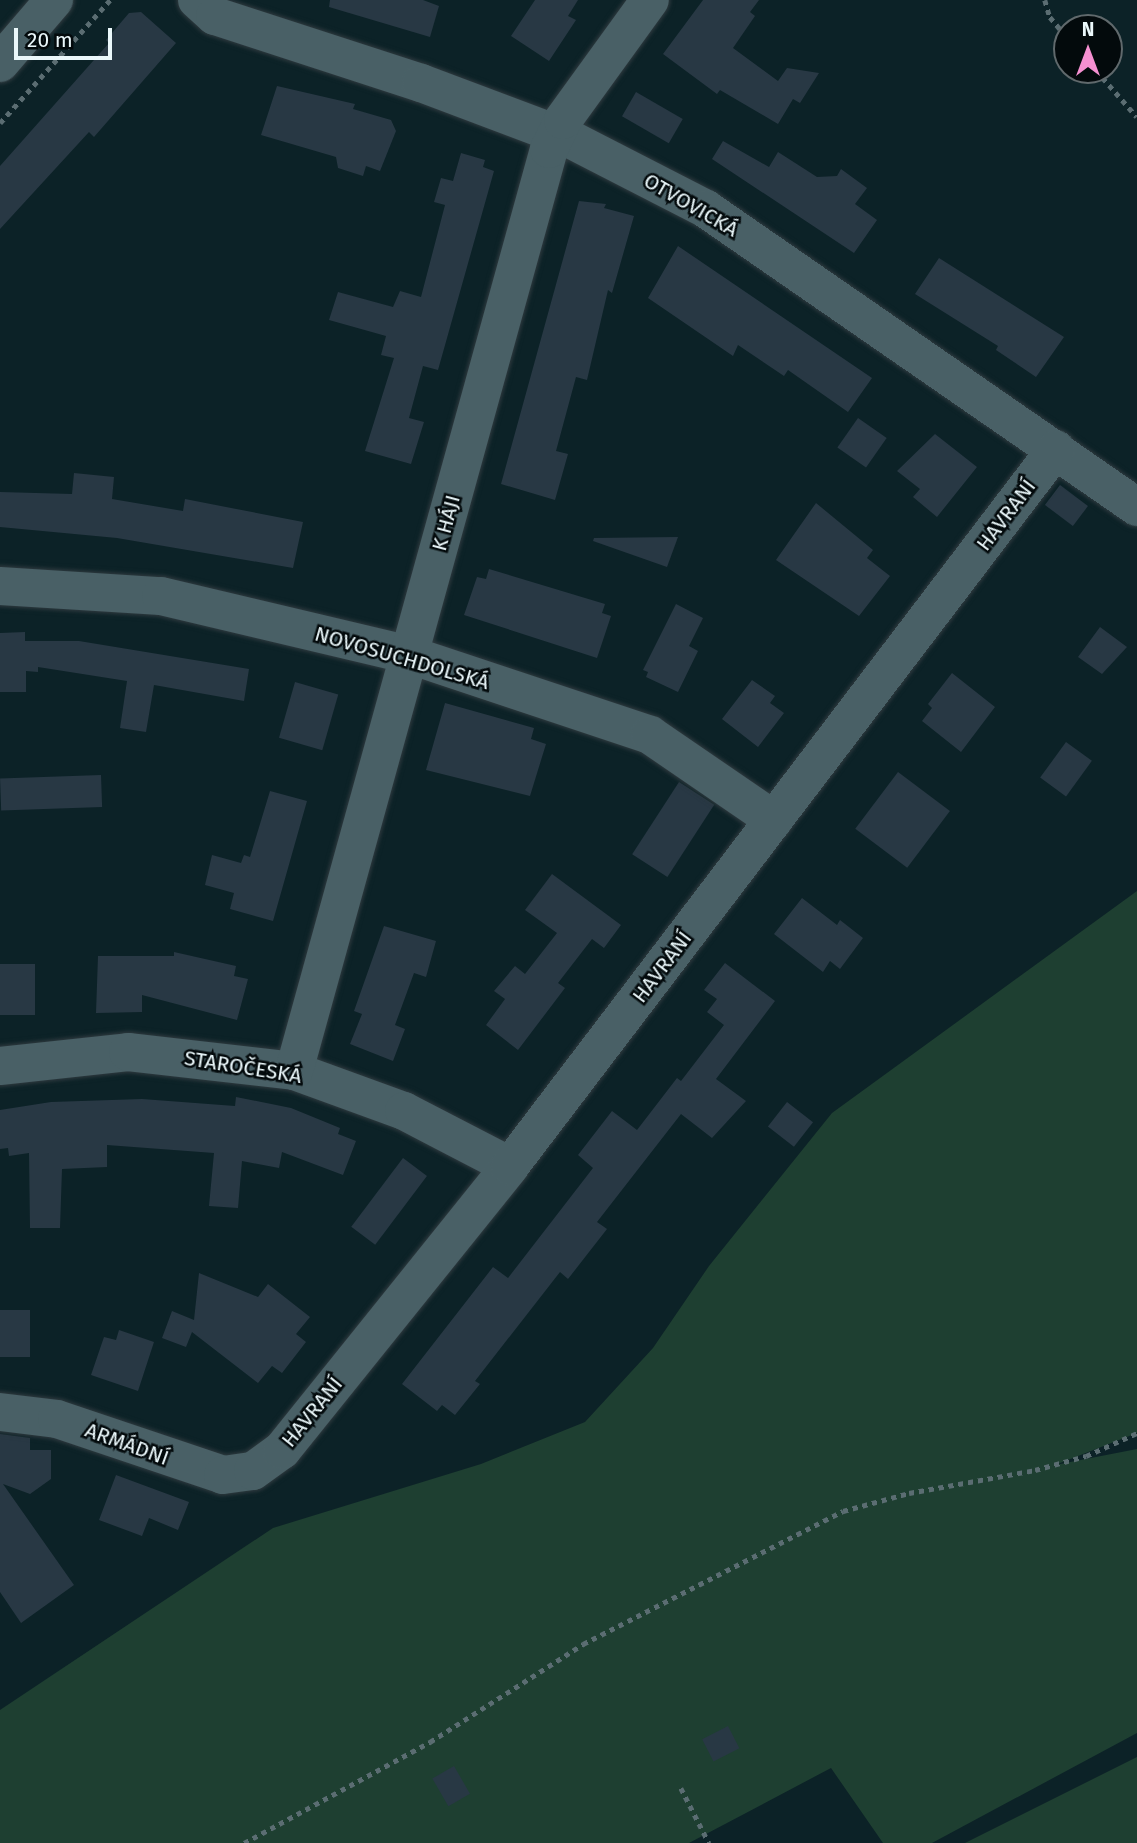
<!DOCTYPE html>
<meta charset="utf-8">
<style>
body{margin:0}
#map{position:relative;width:1137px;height:1843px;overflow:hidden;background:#0c2227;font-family:"Fira Sans",sans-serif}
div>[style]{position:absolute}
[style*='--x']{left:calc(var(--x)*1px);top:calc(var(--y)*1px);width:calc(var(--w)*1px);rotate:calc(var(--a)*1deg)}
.green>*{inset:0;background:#1e3f31}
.building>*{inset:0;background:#283844;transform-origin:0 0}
.path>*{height:4.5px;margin-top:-2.25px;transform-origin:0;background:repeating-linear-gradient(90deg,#5b6d72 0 5px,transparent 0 10px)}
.roads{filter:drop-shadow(0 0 2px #2f3a3f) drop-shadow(0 0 2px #2f3a3f)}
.minor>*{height:38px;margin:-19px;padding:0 19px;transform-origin:19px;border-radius:19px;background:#496066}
span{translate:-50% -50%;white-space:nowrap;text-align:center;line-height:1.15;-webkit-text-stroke:5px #030a0c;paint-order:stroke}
.street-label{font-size:21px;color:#ebf8fb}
.north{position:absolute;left:1053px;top:14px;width:70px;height:70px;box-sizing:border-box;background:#030a0c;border:2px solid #60696c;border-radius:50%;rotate:0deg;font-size:19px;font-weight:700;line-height:28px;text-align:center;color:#ebf8fb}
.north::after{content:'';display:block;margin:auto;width:24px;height:32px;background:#f590d1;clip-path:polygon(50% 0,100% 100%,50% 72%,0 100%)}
.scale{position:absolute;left:14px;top:28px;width:98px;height:32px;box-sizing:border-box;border:4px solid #ebf8fb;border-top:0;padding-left:9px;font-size:21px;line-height:24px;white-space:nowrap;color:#ebf8fb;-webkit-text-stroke:5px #030a0c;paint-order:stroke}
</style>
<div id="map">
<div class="green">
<div style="clip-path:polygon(1137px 891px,1137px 1433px,1055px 1465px,1137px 1449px,1137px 1733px,932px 1843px,883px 1843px,831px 1768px,689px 1843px,0 1843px,0 1710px,273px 1528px,481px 1464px,585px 1422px,653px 1348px,709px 1266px,832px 1113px)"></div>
<div style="clip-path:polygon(1137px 1757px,1137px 1843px,965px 1843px)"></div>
</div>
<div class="building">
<div style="clip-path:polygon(330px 0,423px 0,439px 6px,430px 37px,329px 7px)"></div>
<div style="clip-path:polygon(535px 0,578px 0,568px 16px,576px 20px,549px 61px,511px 36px)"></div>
<div style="clip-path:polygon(703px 0,759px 0,750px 12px,755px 16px,733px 48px,778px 81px,787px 68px,819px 73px,800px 103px,793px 99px,778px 124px,720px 90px,717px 94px,663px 54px)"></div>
<div style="clip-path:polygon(141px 12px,176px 43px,94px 137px,89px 132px,0 229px,0 166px,109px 43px,106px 40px,129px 13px)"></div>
<div style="clip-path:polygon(277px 86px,355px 104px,353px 109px,391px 120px,396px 131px,380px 171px,366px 166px,363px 176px,338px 168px,336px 157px,261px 135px)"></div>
<div style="left:636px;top:92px;width:54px;height:28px;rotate:30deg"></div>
<div style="clip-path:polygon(723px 141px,769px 167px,778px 152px,817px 177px,837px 176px,841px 169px,867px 188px,855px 204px,877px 220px,854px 253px,712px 159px)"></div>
<div style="clip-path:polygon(461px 153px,485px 160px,483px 167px,494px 171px,438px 370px,423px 366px,409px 418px,424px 422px,411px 464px,365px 451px,394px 358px,381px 355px,386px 336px,329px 320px,338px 292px,393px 307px,400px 291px,421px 297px,445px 205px,434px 202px,441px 178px,453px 181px)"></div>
<div style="clip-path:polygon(579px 201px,606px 204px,604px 208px,634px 216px,612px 293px,608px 290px,587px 380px,576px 377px,556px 451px,568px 454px,555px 500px,501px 484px)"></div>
<div style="clip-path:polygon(678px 246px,872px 378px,848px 412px,788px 370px,784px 376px,738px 345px,733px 356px,648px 298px)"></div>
<div style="clip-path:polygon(939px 258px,1064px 337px,1036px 377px,996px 350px,998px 346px,915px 294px)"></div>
<div style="left:858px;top:418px;width:35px;height:36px;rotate:35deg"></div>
<div style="clip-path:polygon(935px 434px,977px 467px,937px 517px,913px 497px,920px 489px,897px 471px)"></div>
<div style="clip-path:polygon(74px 473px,114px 477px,112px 499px,183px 511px,185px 499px,303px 522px,293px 568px,117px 538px,0 527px,0 492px,72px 494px)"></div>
<div style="left:1060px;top:485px;width:35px;height:25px;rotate:37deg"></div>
<div style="clip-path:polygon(816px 503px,873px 550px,867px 558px,890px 576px,859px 616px,776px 560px)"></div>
<div style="clip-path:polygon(678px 537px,667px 567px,593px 541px,594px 538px)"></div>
<div style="clip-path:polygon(489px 569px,605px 604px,602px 613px,611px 616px,597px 658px,464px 615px,477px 577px,486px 579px)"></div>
<div style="clip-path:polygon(676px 604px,703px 618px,689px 646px,698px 651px,678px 692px,646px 677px,648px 672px,643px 670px)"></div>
<div style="clip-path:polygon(1100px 627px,1127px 647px,1102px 674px,1078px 657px)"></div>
<div style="clip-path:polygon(25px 632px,25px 641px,79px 641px,249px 669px,244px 701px,154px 685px,146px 732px,120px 728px,127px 681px,38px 667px,38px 672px,26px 671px,26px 692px,0 692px,0 633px)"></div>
<div style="clip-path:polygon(952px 673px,995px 707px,961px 752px,922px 721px,932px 708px,928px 704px)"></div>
<div style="clip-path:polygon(752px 680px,775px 696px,770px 703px,784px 713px,758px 747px,722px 719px)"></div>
<div style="left:295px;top:682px;width:45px;height:58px;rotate:16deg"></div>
<div style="clip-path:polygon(445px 703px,534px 728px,531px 739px,546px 744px,530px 796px,426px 770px)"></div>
<div style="left:1066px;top:742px;width:32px;height:44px;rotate:36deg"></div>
<div style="left:898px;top:772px;width:65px;height:71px;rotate:37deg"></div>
<div style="left:101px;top:775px;width:32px;height:101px;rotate:88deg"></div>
<div style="left:679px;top:782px;width:42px;height:86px;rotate:33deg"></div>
<div style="clip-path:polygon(270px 791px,307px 801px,273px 921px,230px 909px,234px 893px,205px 885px,212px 855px,241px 863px,244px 855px,250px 857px)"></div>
<div style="clip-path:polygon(552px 874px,621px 925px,604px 948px,592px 939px,558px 983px,565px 988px,518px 1050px,486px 1025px,505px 999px,494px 991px,515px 966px,525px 974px,557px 933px,525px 910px)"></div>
<div style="clip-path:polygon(802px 898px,837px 925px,840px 920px,863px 938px,840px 969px,830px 961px,823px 972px,774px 934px)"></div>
<div style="clip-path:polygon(384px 926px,436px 941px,426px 977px,414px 973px,395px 1025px,405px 1029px,393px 1061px,350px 1044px,362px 1014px,354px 1011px)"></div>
<div style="clip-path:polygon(174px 952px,236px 966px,234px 976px,248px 979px,237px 1020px,142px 995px,142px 1012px,96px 1013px,98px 956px,174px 956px)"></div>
<div style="clip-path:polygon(725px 963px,775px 1001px,716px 1079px,746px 1101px,712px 1138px,681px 1114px,597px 1222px,607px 1229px,568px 1279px,560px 1272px,475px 1381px,480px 1384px,455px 1415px,442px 1405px,437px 1411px,402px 1384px,493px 1267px,508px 1278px,593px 1168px,578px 1155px,612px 1111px,637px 1130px,677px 1078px,681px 1081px,724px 1025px,707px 1012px,717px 999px,704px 990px)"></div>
<div style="left:0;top:964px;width:35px;height:51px"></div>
<div style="clip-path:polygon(236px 1097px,291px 1108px,340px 1128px,338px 1134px,356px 1141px,343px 1175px,282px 1152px,279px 1168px,242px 1161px,238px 1208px,209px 1206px,214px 1153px,107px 1145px,107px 1167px,62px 1169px,60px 1228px,30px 1228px,29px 1153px,9px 1156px,8px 1148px,0 1149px,0 1110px,51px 1102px,142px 1099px,235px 1106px)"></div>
<div style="left:787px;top:1102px;width:33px;height:31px;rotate:38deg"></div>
<div style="left:403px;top:1158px;width:30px;height:86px;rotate:37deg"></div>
<div style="clip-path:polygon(199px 1273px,258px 1297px,268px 1284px,310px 1317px,296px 1334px,306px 1342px,282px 1373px,272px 1366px,258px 1383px,192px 1332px,186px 1347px,162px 1338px,172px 1311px,194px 1320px)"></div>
<div style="left:30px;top:1310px;width:47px;height:30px;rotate:90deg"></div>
<div style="clip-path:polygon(119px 1330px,154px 1342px,138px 1391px,91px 1375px,104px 1337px,116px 1340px)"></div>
<div style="clip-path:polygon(0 1434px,30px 1438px,30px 1450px,51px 1450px,51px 1479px,30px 1494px,3px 1484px,74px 1585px,21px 1623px,0 1592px)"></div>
<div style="clip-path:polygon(116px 1475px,189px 1502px,178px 1530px,149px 1518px,142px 1536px,99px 1520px)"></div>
<div style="left:728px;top:1726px;width:25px;height:29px;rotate:63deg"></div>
<div style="left:454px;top:1766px;width:32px;height:25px;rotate:60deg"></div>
</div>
<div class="path">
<div style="--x:1045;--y:0;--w:18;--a:74"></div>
<div style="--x:1050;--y:17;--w:26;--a:50"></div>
<div style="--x:1096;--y:70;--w:62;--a:48.9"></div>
<div style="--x:0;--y:123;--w:165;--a:-48.2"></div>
<div style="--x:681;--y:1788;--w:62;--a:63"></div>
<div style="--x:244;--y:1843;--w:212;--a:-28.5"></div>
<div style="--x:430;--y:1742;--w:182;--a:-32.6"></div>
<div style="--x:583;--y:1644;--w:292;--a:-27.1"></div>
<div style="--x:843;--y:1511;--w:68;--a:-15.3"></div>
<div style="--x:909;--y:1493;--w:128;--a:-10.3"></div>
<div style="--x:1035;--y:1470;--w:53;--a:-15.4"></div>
<div style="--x:1086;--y:1456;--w:56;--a:-24.3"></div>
</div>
<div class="roads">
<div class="minor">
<div style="--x:197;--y:0;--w:24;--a:42"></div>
<div style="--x:215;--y:16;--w:217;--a:18"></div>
<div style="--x:421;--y:83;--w:159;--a:20.6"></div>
<div style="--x:570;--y:139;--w:153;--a:27.2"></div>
<div style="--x:706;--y:209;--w:524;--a:34.66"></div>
<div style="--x:0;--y:63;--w:83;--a:-49.4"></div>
<div style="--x:0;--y:586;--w:161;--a:3.6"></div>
<div style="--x:161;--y:596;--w:256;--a:13.3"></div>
<div style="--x:410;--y:655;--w:253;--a:18.4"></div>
<div style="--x:650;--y:735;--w:150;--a:34.4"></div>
<div style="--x:0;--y:1066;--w:129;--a:-6.2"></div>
<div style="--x:128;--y:1052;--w:167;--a:6.5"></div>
<div style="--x:294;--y:1071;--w:117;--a:20"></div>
<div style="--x:404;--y:1111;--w:119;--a:27.4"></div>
<div style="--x:294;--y:1071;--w:957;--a:-74.54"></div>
<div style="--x:549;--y:149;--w:32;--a:-64"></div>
<div style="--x:563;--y:120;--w:148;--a:-54.1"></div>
<div style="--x:0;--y:1412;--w:57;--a:7"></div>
<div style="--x:57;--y:1419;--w:175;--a:18.6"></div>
<div style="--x:223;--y:1475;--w:30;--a:-8"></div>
<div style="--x:253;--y:1471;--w:36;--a:-36"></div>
<div style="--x:282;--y:1450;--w:364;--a:-51.2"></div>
<div style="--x:510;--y:1166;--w:901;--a:-52.71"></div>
</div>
</div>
<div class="street-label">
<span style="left:691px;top:205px;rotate:30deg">OTVOVICKÁ</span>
<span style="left:1006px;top:515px;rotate:-53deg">HAVRANÍ</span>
<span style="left:446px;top:523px;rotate:-75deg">K HÁJI</span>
<span style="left:402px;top:658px;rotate:16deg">NOVOSUCHDOLSKÁ</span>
<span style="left:662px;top:967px;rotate:-53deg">HAVRANÍ</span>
<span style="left:243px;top:1067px;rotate:9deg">STAROČESKÁ</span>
<span style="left:312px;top:1412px;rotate:-51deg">HAVRANÍ</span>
<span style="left:127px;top:1444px;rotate:20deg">ARMÁDNÍ</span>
</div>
<div class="north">N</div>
<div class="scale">20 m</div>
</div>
